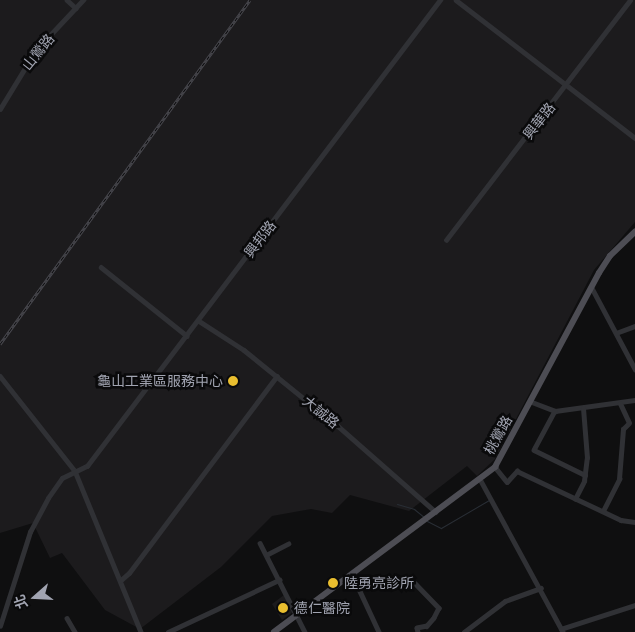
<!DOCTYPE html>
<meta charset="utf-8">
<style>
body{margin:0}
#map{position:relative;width:635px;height:632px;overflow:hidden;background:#0f0f10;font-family:"Titillium Web","Noto Sans TC",sans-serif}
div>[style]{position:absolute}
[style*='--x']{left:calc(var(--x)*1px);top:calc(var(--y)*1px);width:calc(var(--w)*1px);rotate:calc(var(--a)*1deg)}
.built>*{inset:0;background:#1c1b1d}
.stream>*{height:1px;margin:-0.5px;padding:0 0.5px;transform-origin:0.5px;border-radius:0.5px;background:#292e35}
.minor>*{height:4.5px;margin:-2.25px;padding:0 2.25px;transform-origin:2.25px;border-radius:2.25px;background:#303135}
.major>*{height:5.5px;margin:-2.75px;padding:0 2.75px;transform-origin:2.75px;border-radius:2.75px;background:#4d4d54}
.rail>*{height:3px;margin-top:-1.5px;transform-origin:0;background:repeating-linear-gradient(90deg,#0a0a0b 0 4px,#48484e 0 8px);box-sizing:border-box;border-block:1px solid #48484e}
.dots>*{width:14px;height:14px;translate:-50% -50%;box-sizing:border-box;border:2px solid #0a0a0b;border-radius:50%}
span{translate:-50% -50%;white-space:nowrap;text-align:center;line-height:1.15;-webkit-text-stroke:5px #0a0a0b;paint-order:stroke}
.street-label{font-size:14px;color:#a1a4b1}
.poi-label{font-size:14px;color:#a1a4b1}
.right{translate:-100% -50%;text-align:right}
.left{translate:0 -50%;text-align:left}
.north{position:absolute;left:10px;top:572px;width:50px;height:50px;-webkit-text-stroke:4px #0a0a0b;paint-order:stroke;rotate:251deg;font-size:14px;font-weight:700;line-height:20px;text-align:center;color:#a1a4b1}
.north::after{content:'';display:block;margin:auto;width:18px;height:22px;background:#a1a4b1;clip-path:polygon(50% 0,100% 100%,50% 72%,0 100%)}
</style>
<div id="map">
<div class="built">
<div style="clip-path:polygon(0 0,635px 0,635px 222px,594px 270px,495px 459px,477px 476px,467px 466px,409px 511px,350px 495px,332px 513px,311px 509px,272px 516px,221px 567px,140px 629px,105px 610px,62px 553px,50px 558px,33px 523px,0 533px)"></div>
<div style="clip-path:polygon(284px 595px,293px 612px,282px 620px,272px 604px)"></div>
</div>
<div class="stream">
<div style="--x:397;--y:504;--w:18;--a:16"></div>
<div style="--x:414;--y:509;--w:14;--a:39"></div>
<div style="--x:427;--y:521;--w:16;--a:27"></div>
<div style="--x:441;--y:528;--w:56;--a:-30.3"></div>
</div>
<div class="minor">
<div style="--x:67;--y:0;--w:12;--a:42"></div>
<div style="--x:456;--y:0;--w:226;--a:37.6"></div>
<div style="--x:0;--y:109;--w:69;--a:-58.6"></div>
<div style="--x:36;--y:50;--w:69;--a:-46.8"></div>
<div style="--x:446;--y:240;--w:302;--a:-52.5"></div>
<div style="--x:101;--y:267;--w:110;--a:38.7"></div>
<div style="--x:592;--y:288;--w:92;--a:62"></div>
<div style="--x:199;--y:321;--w:54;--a:32.8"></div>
<div style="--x:244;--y:350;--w:121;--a:39"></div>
<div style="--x:338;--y:426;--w:130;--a:41.3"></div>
<div style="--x:616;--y:333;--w:20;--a:-20"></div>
<div style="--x:0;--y:376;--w:121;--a:51.7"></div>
<div style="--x:75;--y:471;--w:174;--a:67.7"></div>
<div style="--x:532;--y:402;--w:25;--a:21"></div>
<div style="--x:555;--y:411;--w:81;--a:-7.8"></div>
<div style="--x:555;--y:411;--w:44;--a:118.3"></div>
<div style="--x:534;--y:450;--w:57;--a:26.1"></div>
<div style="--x:495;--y:467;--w:19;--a:51"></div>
<div style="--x:507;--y:482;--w:15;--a:-48"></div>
<div style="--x:517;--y:471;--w:115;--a:25.2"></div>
<div style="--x:621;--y:520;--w:14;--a:8"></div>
<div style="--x:480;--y:479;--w:174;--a:61.5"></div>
<div style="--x:575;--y:499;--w:20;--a:-63"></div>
<div style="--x:584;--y:481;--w:23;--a:-83"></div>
<div style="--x:587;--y:458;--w:50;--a:-94.6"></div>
<div style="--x:603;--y:511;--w:36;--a:-63"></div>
<div style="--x:619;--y:479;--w:50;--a:-85.4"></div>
<div style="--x:623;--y:429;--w:8;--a:-45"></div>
<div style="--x:629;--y:423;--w:21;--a:-115"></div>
<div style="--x:260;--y:543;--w:100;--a:63.2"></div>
<div style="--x:266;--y:555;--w:25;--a:-27"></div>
<div style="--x:352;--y:574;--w:64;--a:65"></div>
<div style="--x:120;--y:581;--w:12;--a:-42"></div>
<div style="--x:129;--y:573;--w:246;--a:-53.1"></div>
<div style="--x:414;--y:582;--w:36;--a:46"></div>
<div style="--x:439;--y:608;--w:11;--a:117"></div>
<div style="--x:434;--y:618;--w:11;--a:131"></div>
<div style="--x:427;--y:626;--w:10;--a:169"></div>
<div style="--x:417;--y:628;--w:4;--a:76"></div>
<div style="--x:67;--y:618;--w:16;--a:60"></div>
<div style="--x:0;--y:626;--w:99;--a:-72.3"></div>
<div style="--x:30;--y:532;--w:38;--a:-62"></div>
<div style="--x:48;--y:498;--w:24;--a:-55"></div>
<div style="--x:62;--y:478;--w:28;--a:-26"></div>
<div style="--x:87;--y:466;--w:585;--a:-52.86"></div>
<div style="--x:561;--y:629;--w:78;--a:-18"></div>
<div style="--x:168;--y:632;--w:123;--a:-25.1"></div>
<div style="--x:464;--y:632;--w:51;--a:-37.1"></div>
<div style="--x:505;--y:601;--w:38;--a:-20"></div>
</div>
<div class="major">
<div style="--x:274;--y:632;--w:276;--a:-36.7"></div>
<div style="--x:495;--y:467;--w:220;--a:-61.8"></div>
<div style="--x:599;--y:273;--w:20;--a:-57"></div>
<div style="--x:610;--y:256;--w:35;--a:-44"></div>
</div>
<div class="rail">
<div style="--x:0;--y:344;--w:425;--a:-54"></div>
</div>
<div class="dots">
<div style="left:233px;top:381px;background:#e9be2f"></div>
<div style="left:333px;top:583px;background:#e9be2f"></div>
<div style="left:283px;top:608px;background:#e9be2f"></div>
</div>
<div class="street-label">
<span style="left:38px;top:52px;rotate:-51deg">山鶯路</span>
<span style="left:539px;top:121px;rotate:-52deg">興華路</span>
<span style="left:260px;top:239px;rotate:-53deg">興邦路</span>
<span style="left:321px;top:412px;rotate:39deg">大誠路</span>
<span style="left:498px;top:435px;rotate:-61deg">桃鶯路</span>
</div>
<div class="poi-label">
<span class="right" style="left:223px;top:381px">龜山工業區服務中心</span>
<span class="left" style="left:344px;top:583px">陸勇亮診所</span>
<span class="left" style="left:294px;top:608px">德仁醫院</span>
</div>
<div class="north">北</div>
</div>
